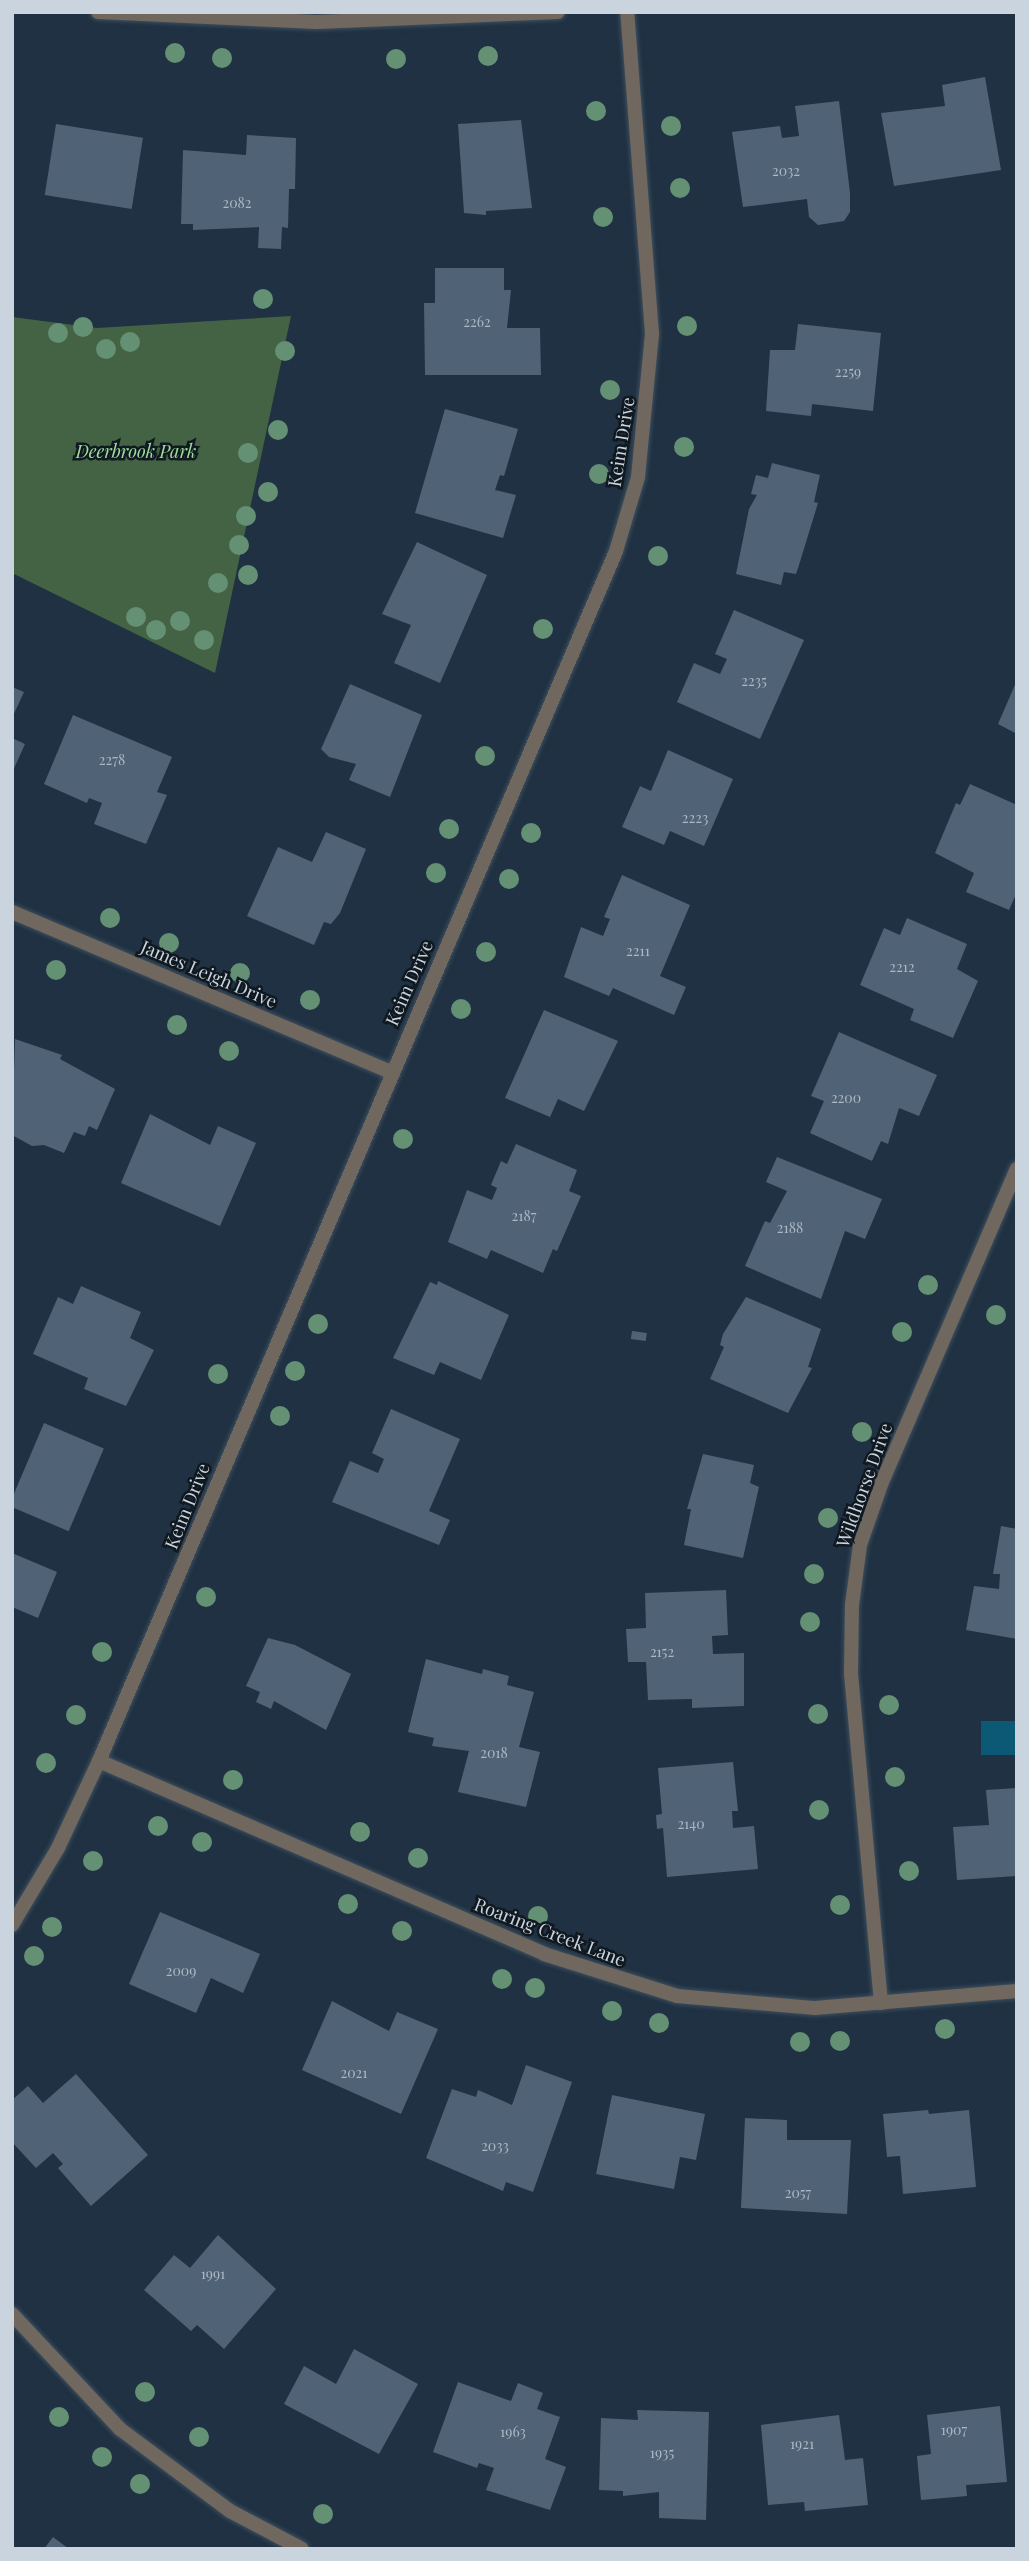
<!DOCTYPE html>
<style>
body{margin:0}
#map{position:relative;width:1029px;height:2561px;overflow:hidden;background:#1f3142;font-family:"Playfair Display",serif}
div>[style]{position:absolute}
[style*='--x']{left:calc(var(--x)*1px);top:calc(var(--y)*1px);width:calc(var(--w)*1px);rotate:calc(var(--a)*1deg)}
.green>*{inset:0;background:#446244}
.water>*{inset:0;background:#0b5975;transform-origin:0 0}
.building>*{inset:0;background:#506376;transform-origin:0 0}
.roads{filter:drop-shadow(0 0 2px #3e4e5e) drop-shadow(0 0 2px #3e4e5e)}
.minor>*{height:14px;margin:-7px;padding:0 7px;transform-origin:7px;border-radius:7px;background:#70675e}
.trees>*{width:20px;height:20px;margin:-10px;border-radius:50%;background:#649074}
span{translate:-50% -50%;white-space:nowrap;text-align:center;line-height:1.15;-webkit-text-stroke:5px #101820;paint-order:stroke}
.number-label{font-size:14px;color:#abb8c5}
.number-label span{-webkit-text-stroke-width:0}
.street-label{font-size:18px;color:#c9d4df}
.park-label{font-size:18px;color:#9dde9c;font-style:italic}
.frame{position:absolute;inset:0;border:14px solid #c9d4df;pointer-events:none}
</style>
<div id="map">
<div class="green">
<div style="clip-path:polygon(291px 316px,215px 673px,12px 573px,12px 317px,97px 328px)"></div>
</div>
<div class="water">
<div style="left:1017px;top:1721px;width:34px;height:36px;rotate:90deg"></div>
</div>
<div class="building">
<div style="clip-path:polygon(985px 77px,1001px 170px,894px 186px,881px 113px,945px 106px,942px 85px)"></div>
<div style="clip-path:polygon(839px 101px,850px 193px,850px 212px,844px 221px,818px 225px,809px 217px,807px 199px,743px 207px,732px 132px,780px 126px,782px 138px,799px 136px,795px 106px)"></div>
<div style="clip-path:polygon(521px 120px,532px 208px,486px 211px,486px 215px,464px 213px,458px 124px)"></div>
<div style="left:56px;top:124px;width:88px;height:72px;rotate:9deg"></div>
<div style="clip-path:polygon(247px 135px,296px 138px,295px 189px,289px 189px,288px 228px,282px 227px,281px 249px,258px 248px,259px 227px,193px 230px,193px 224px,181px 224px,183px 150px,246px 155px)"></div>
<div style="clip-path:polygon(435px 268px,504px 268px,504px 290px,511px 290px,507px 328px,540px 328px,541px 375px,425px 375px,424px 303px,435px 303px)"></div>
<div style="clip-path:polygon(798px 324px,881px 333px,873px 411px,812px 404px,811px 416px,766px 411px,770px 350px,795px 350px)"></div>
<div style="clip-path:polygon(445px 409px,518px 429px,504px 476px,500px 475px,495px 490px,516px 495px,503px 538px,415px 513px)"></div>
<div style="clip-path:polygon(772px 463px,820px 475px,814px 502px,818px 503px,799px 565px,796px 574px,784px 572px,781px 585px,736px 574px,749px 509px,757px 495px,751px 494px,756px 475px,768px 478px)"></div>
<div style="clip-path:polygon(417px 542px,487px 575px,440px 683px,394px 663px,411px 625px,382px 614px)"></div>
<div style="clip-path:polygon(734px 610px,804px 640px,760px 739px,677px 702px,694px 663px,720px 674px,727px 659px,715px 654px)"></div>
<div style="clip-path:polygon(1017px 680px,1017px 734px,998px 724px)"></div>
<div style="clip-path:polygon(350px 684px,422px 715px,390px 797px,349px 780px,356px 764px,329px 757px,321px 749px)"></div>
<div style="clip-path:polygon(12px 687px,24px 692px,12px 718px)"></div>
<div style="clip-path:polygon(73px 715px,172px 757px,157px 792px,167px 795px,146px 844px,94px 824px,102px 803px,89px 798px,87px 803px,44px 784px)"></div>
<div style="clip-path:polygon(12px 738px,25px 744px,12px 773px)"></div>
<div style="clip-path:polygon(668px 750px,733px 779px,704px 846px,670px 831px,664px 845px,622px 827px,640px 786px,651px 791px)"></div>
<div style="clip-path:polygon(970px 784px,1017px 805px,1017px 892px,1009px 910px,966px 892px,974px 873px,935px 853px,956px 803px,960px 805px)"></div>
<div style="clip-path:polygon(326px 832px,366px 849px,340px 913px,331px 924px,324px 922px,314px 945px,247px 916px,278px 847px,312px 862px)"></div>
<div style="clip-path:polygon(622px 875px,690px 905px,660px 976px,686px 987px,674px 1015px,613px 988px,609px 996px,564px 977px,581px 927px,603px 936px,610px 919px,604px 917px)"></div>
<div style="clip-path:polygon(907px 918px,967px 944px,957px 969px,978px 981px,953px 1038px,910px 1020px,914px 1009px,860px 985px,884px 928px,900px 935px)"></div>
<div style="clip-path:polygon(544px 1010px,618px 1041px,584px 1111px,558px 1099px,550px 1117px,505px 1098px)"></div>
<div style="clip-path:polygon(839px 1032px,937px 1075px,919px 1116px,899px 1108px,888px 1144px,881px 1141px,872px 1161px,810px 1133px,824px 1101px,811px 1096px)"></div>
<div style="clip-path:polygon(15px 1039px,62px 1055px,60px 1059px,115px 1089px,97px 1130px,89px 1126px,85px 1136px,74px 1132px,64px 1153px,44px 1145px,32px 1146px,12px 1135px)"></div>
<div style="clip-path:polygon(150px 1114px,210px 1145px,218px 1126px,256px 1143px,220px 1226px,121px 1183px)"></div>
<div style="clip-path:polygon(516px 1144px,577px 1170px,569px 1191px,581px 1196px,557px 1251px,553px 1249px,543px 1273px,491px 1250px,487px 1259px,448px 1242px,467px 1190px,492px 1200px,497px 1188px,491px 1185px,501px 1161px,507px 1164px)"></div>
<div style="clip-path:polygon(777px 1157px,882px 1199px,865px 1239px,845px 1231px,821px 1299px,745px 1266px,765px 1221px,770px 1223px,787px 1191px,766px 1182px)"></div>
<div style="clip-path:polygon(438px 1281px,509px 1315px,481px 1380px,440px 1362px,434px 1375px,393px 1358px,430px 1282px,437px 1285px)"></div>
<div style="clip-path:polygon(81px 1286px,141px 1312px,130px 1338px,154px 1350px,126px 1406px,84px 1389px,88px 1378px,33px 1354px,58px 1297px,73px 1304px)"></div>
<div style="clip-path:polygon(746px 1297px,821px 1329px,808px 1367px,812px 1368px,788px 1413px,710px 1379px,724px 1347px,720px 1345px,723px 1334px)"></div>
<div style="left:632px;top:1331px;width:15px;height:8px;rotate:8deg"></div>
<div style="clip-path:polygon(391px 1409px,460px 1439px,429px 1511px,450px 1520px,439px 1545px,332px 1502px,350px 1461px,378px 1473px,384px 1459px,372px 1453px)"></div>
<div style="left:44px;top:1423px;width:65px;height:90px;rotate:23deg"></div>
<div style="clip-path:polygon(703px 1454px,754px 1465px,750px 1483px,759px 1487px,743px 1558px,684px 1545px,691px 1509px,687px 1509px)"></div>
<div style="clip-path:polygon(1001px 1526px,1017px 1529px,1017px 1639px,966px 1630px,974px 1586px,999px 1589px,1000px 1574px,993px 1574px)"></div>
<div style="clip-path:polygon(12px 1553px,57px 1572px,38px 1618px,12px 1607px)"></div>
<div style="clip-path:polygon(726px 1590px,728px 1635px,712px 1636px,713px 1654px,744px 1653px,744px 1706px,692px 1708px,692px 1699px,648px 1700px,646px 1662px,628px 1662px,626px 1629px,646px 1628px,645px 1593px)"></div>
<div style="clip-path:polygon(268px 1638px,295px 1645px,351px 1674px,326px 1730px,274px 1701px,271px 1709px,256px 1702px,260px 1692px,246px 1686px)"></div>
<div style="clip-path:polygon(426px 1659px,482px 1674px,483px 1669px,509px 1676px,507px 1685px,534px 1692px,519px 1747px,540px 1752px,526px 1807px,458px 1792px,469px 1751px,432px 1746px,434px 1738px,408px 1732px)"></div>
<div style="clip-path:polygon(733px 1762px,738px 1811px,732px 1811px,733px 1828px,754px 1826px,758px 1869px,667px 1877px,663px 1828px,657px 1829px,656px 1815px,662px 1814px,658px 1768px)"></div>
<div style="clip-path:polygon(1017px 1788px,1017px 1876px,957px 1880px,953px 1827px,989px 1825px,986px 1790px)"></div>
<div style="clip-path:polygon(160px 1912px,260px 1954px,243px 1993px,211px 1978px,196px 2013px,129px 1984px)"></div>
<div style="clip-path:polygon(332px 2001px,389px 2031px,397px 2012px,438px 2029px,401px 2114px,302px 2070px)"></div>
<div style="clip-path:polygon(526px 2065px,572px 2082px,533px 2192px,506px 2182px,503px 2191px,426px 2158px,452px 2089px,476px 2097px,478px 2090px,512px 2105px)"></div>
<div style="clip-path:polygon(76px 2074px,148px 2155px,91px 2206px,58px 2168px,63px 2164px,53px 2153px,36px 2168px,12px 2142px,12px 2100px,28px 2086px,43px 2103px)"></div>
<div style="clip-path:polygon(612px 2095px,705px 2114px,696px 2160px,680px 2157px,674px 2189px,596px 2174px)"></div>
<div style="clip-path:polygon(928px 2110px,929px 2114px,969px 2110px,976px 2187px,903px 2194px,900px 2156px,887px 2157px,883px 2114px)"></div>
<div style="clip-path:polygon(745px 2118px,787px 2120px,787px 2140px,851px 2140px,847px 2214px,741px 2208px)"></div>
<div style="clip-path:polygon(218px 2235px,276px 2289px,224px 2349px,197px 2325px,191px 2331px,144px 2290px,174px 2255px,190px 2268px)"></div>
<div style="clip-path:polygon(354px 2349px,418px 2384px,379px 2454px,284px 2404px,304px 2366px,336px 2384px)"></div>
<div style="clip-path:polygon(458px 2382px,511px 2401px,518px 2383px,543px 2393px,537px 2409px,560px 2417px,545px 2459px,566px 2467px,550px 2510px,486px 2490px,494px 2468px,479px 2463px,477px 2468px,433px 2452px)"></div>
<div style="clip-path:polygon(1000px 2406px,1007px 2482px,966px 2485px,967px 2496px,921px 2500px,917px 2456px,931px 2454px,927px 2415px)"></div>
<div style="clip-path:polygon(637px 2410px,709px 2412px,706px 2520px,659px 2518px,659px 2492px,623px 2496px,623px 2491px,599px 2490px,601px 2418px,638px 2420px)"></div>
<div style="clip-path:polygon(839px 2415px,845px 2460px,863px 2458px,868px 2505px,805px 2511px,804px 2502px,768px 2505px,761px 2425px)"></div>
<div style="clip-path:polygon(53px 2537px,69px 2549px,44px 2549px)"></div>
</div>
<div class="roads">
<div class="minor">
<div style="--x:98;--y:12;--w:219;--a:2.6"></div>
<div style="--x:317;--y:22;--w:241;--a:-2.4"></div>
<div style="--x:12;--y:912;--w:410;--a:22.9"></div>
<div style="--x:99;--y:1761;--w:485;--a:23.4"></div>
<div style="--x:544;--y:1954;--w:139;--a:17.5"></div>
<div style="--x:677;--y:1996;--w:139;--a:5"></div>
<div style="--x:815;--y:2008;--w:203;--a:-4.8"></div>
<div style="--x:12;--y:1925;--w:90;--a:-59.1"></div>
<div style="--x:58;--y:1848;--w:96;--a:-64.8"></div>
<div style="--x:99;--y:1761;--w:1316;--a:-66.86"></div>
<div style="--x:616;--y:551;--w:77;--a:-73.4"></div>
<div style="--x:638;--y:477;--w:144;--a:-84.4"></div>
<div style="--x:652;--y:334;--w:323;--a:-94.4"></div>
<div style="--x:881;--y:2003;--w:330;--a:-95.2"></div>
<div style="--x:851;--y:1674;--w:69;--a:-89.2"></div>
<div style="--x:852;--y:1605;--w:61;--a:-82.4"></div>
<div style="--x:860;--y:1545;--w:67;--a:-70.8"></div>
<div style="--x:882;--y:1482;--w:341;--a:-66.7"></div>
<div style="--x:12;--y:2314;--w:158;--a:46.8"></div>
<div style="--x:120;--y:2429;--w:137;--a:36.7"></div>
<div style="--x:230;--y:2511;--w:81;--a:27.8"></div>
</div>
</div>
<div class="trees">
<div style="left:175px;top:53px"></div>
<div style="left:488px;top:56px"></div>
<div style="left:222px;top:58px"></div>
<div style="left:396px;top:59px"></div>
<div style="left:596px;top:111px"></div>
<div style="left:671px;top:126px"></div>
<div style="left:680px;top:188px"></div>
<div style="left:603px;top:217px"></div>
<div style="left:263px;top:299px"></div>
<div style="left:687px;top:326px"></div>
<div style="left:83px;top:327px"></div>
<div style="left:58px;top:333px"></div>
<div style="left:130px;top:342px"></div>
<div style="left:106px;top:349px"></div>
<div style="left:285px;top:351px"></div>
<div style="left:610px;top:390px"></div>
<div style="left:278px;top:430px"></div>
<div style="left:684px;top:447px"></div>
<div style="left:248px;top:453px"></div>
<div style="left:599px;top:474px"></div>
<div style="left:268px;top:492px"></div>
<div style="left:246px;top:516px"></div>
<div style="left:239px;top:545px"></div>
<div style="left:658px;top:556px"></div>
<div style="left:248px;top:575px"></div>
<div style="left:218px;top:583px"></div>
<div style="left:136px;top:617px"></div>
<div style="left:180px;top:621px"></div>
<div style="left:543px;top:629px"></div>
<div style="left:156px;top:630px"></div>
<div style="left:204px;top:640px"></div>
<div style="left:485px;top:756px"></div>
<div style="left:449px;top:829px"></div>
<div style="left:531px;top:833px"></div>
<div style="left:436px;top:873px"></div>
<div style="left:509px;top:879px"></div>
<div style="left:110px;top:918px"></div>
<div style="left:169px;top:943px"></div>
<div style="left:486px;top:952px"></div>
<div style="left:56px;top:970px"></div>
<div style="left:240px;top:973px"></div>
<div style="left:310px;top:1000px"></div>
<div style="left:461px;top:1009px"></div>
<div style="left:177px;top:1025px"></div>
<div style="left:229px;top:1051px"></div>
<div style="left:403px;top:1139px"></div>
<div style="left:928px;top:1285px"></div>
<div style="left:996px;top:1315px"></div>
<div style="left:318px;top:1324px"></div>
<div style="left:902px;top:1332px"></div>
<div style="left:295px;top:1371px"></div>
<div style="left:218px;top:1374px"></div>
<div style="left:280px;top:1416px"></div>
<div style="left:862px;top:1432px"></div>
<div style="left:828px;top:1518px"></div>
<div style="left:814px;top:1574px"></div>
<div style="left:206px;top:1597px"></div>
<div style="left:810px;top:1622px"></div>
<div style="left:102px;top:1652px"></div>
<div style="left:889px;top:1705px"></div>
<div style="left:818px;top:1714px"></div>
<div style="left:76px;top:1715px"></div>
<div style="left:46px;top:1763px"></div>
<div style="left:895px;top:1777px"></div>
<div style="left:233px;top:1780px"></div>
<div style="left:819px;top:1810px"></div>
<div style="left:158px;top:1826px"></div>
<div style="left:360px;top:1832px"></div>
<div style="left:202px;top:1842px"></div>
<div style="left:418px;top:1858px"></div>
<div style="left:93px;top:1861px"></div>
<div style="left:909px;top:1871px"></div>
<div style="left:348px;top:1904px"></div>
<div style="left:840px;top:1905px"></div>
<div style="left:538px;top:1916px"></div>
<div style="left:52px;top:1927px"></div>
<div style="left:402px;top:1931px"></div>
<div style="left:34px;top:1956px"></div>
<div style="left:502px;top:1979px"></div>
<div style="left:535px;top:1988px"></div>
<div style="left:612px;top:2011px"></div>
<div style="left:659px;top:2023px"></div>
<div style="left:945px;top:2029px"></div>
<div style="left:840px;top:2041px"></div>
<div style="left:800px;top:2042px"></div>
<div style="left:145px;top:2392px"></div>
<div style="left:59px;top:2417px"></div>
<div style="left:199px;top:2437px"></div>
<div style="left:102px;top:2457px"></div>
<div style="left:140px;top:2484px"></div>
<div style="left:323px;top:2514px"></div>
</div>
<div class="number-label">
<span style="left:786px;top:171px">2032</span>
<span style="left:237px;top:203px">2082</span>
<span style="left:477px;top:322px">2262</span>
<span style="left:848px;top:372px">2259</span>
<span style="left:754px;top:681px">2235</span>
<span style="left:112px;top:760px">2278</span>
<span style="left:695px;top:818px">2223</span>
<span style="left:638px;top:951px">2211</span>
<span style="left:902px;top:967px">2212</span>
<span style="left:846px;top:1098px">2200</span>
<span style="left:524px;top:1216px">2187</span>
<span style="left:790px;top:1228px">2188</span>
<span style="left:662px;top:1652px">2152</span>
<span style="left:494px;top:1753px">2018</span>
<span style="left:691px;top:1824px">2140</span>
<span style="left:181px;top:1971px">2009</span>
<span style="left:354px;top:2073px">2021</span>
<span style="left:495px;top:2146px">2033</span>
<span style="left:798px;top:2193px">2057</span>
<span style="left:213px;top:2274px">1991</span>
<span style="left:954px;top:2430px">1907</span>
<span style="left:513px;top:2432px">1963</span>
<span style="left:802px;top:2444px">1921</span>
<span style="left:662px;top:2453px">1935</span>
</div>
<div class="street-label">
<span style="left:621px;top:442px;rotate:-81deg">Keim Drive</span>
<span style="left:209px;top:974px;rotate:23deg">James Leigh Drive</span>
<span style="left:409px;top:983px;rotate:-66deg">Keim Drive</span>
<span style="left:864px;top:1485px;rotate:-70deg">Wildhorse Drive</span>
<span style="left:187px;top:1506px;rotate:-68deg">Keim Drive</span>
<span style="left:550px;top:1932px;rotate:21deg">Roaring Creek Lane</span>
</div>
<div class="park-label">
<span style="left:136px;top:451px">Deerbrook Park</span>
</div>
<div class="frame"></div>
</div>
